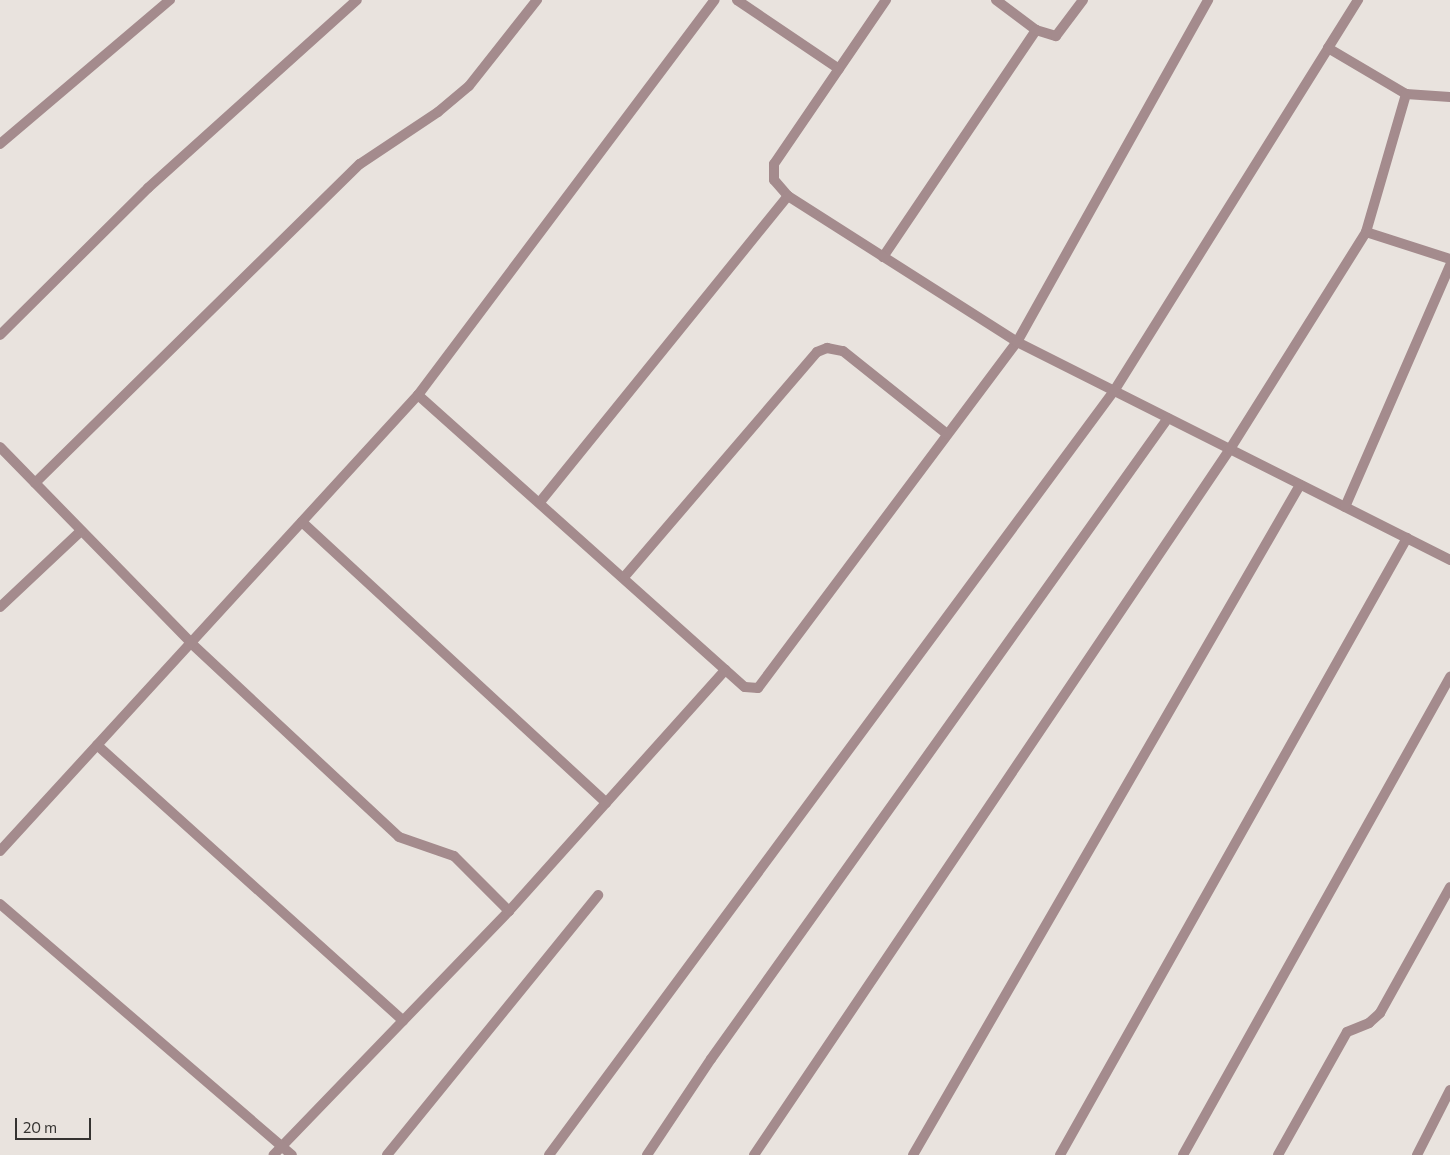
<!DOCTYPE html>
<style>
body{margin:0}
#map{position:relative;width:1450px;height:1155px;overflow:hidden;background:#e9e3de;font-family:Commissioner,sans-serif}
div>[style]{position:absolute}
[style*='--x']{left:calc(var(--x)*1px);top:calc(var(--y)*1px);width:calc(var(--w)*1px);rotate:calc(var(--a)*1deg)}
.street>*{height:10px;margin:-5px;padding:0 5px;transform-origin:5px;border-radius:5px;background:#a48b8d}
span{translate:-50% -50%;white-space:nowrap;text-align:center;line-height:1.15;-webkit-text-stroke:4.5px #e9e3de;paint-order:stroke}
.scale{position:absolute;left:15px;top:1118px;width:76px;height:22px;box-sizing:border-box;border:2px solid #353331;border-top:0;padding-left:6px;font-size:15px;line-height:18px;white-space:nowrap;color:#353331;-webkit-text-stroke:4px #e9e3de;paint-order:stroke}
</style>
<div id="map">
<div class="street">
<div style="--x:737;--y:0;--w:123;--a:34.1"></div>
<div style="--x:996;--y:0;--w:50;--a:36.9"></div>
<div style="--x:1328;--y:48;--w:57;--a:-58"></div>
<div style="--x:0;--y:144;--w:223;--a:-40.3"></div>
<div style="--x:788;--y:196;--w:21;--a:-131"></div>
<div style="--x:774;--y:180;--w:16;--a:-90"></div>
<div style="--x:774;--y:164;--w:199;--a:-55.7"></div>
<div style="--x:1366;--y:232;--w:88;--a:17.8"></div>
<div style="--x:883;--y:257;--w:274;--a:-56"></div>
<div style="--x:1036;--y:30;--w:21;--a:17"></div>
<div style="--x:1056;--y:36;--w:45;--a:-53.1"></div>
<div style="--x:0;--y:335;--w:209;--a:-44.8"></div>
<div style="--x:148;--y:188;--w:281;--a:-42"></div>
<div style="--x:418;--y:395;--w:438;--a:41.8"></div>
<div style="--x:745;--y:687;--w:13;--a:4"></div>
<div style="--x:758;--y:688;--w:432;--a:-53.2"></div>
<div style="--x:1017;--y:342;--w:392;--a:-60.8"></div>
<div style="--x:0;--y:447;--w:274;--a:45.7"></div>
<div style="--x:191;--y:643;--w:284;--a:43"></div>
<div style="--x:399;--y:837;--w:58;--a:19.1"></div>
<div style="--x:454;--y:856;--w:78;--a:45"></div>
<div style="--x:509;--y:911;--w:339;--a:134"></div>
<div style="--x:35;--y:483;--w:455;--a:-44.5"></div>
<div style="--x:360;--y:164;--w:94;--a:-33.7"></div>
<div style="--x:438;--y:112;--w:40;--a:-40"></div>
<div style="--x:469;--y:86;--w:110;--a:-51.7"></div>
<div style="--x:540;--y:502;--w:394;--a:-51"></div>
<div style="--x:788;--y:196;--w:272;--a:32.5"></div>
<div style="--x:1017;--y:342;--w:485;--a:26.7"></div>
<div style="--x:1345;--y:507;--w:263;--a:-66.5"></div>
<div style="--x:302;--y:522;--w:414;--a:42.7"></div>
<div style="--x:625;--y:576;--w:295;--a:-49.4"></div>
<div style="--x:817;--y:352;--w:11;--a:-22"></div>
<div style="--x:827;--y:348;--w:16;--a:11"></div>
<div style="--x:843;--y:351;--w:133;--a:38.6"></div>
<div style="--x:0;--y:607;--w:111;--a:-43.2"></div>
<div style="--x:97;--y:745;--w:412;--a:42"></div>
<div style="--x:0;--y:851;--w:619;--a:-47.49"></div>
<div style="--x:418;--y:395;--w:494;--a:-53.1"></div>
<div style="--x:0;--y:904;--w:385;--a:40.7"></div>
<div style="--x:509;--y:911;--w:324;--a:-48.1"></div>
<div style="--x:387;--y:1155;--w:335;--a:-50.9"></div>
<div style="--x:549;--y:1155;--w:950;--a:-53.52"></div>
<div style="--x:1114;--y:391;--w:404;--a:-58"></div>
<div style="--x:1328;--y:48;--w:91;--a:30.5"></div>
<div style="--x:1406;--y:94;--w:44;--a:3.9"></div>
<div style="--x:647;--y:1155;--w:115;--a:-56.3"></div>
<div style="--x:711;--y:1059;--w:787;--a:-54.51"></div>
<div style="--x:754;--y:1155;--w:851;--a:-56.01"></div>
<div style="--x:1230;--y:449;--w:256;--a:-57.9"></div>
<div style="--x:1366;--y:232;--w:144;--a:-73.8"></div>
<div style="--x:913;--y:1155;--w:774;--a:-59.99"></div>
<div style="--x:1060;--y:1155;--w:708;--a:-60.65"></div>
<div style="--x:1183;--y:1155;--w:548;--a:-60.81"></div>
<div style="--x:1278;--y:1155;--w:141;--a:-60.7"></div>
<div style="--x:1347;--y:1032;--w:24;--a:-22"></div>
<div style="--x:1369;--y:1023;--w:15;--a:-42"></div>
<div style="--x:1380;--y:1013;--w:144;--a:-60.9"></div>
<div style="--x:1417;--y:1155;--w:73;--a:-63.1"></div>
</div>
<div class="scale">20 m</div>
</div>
